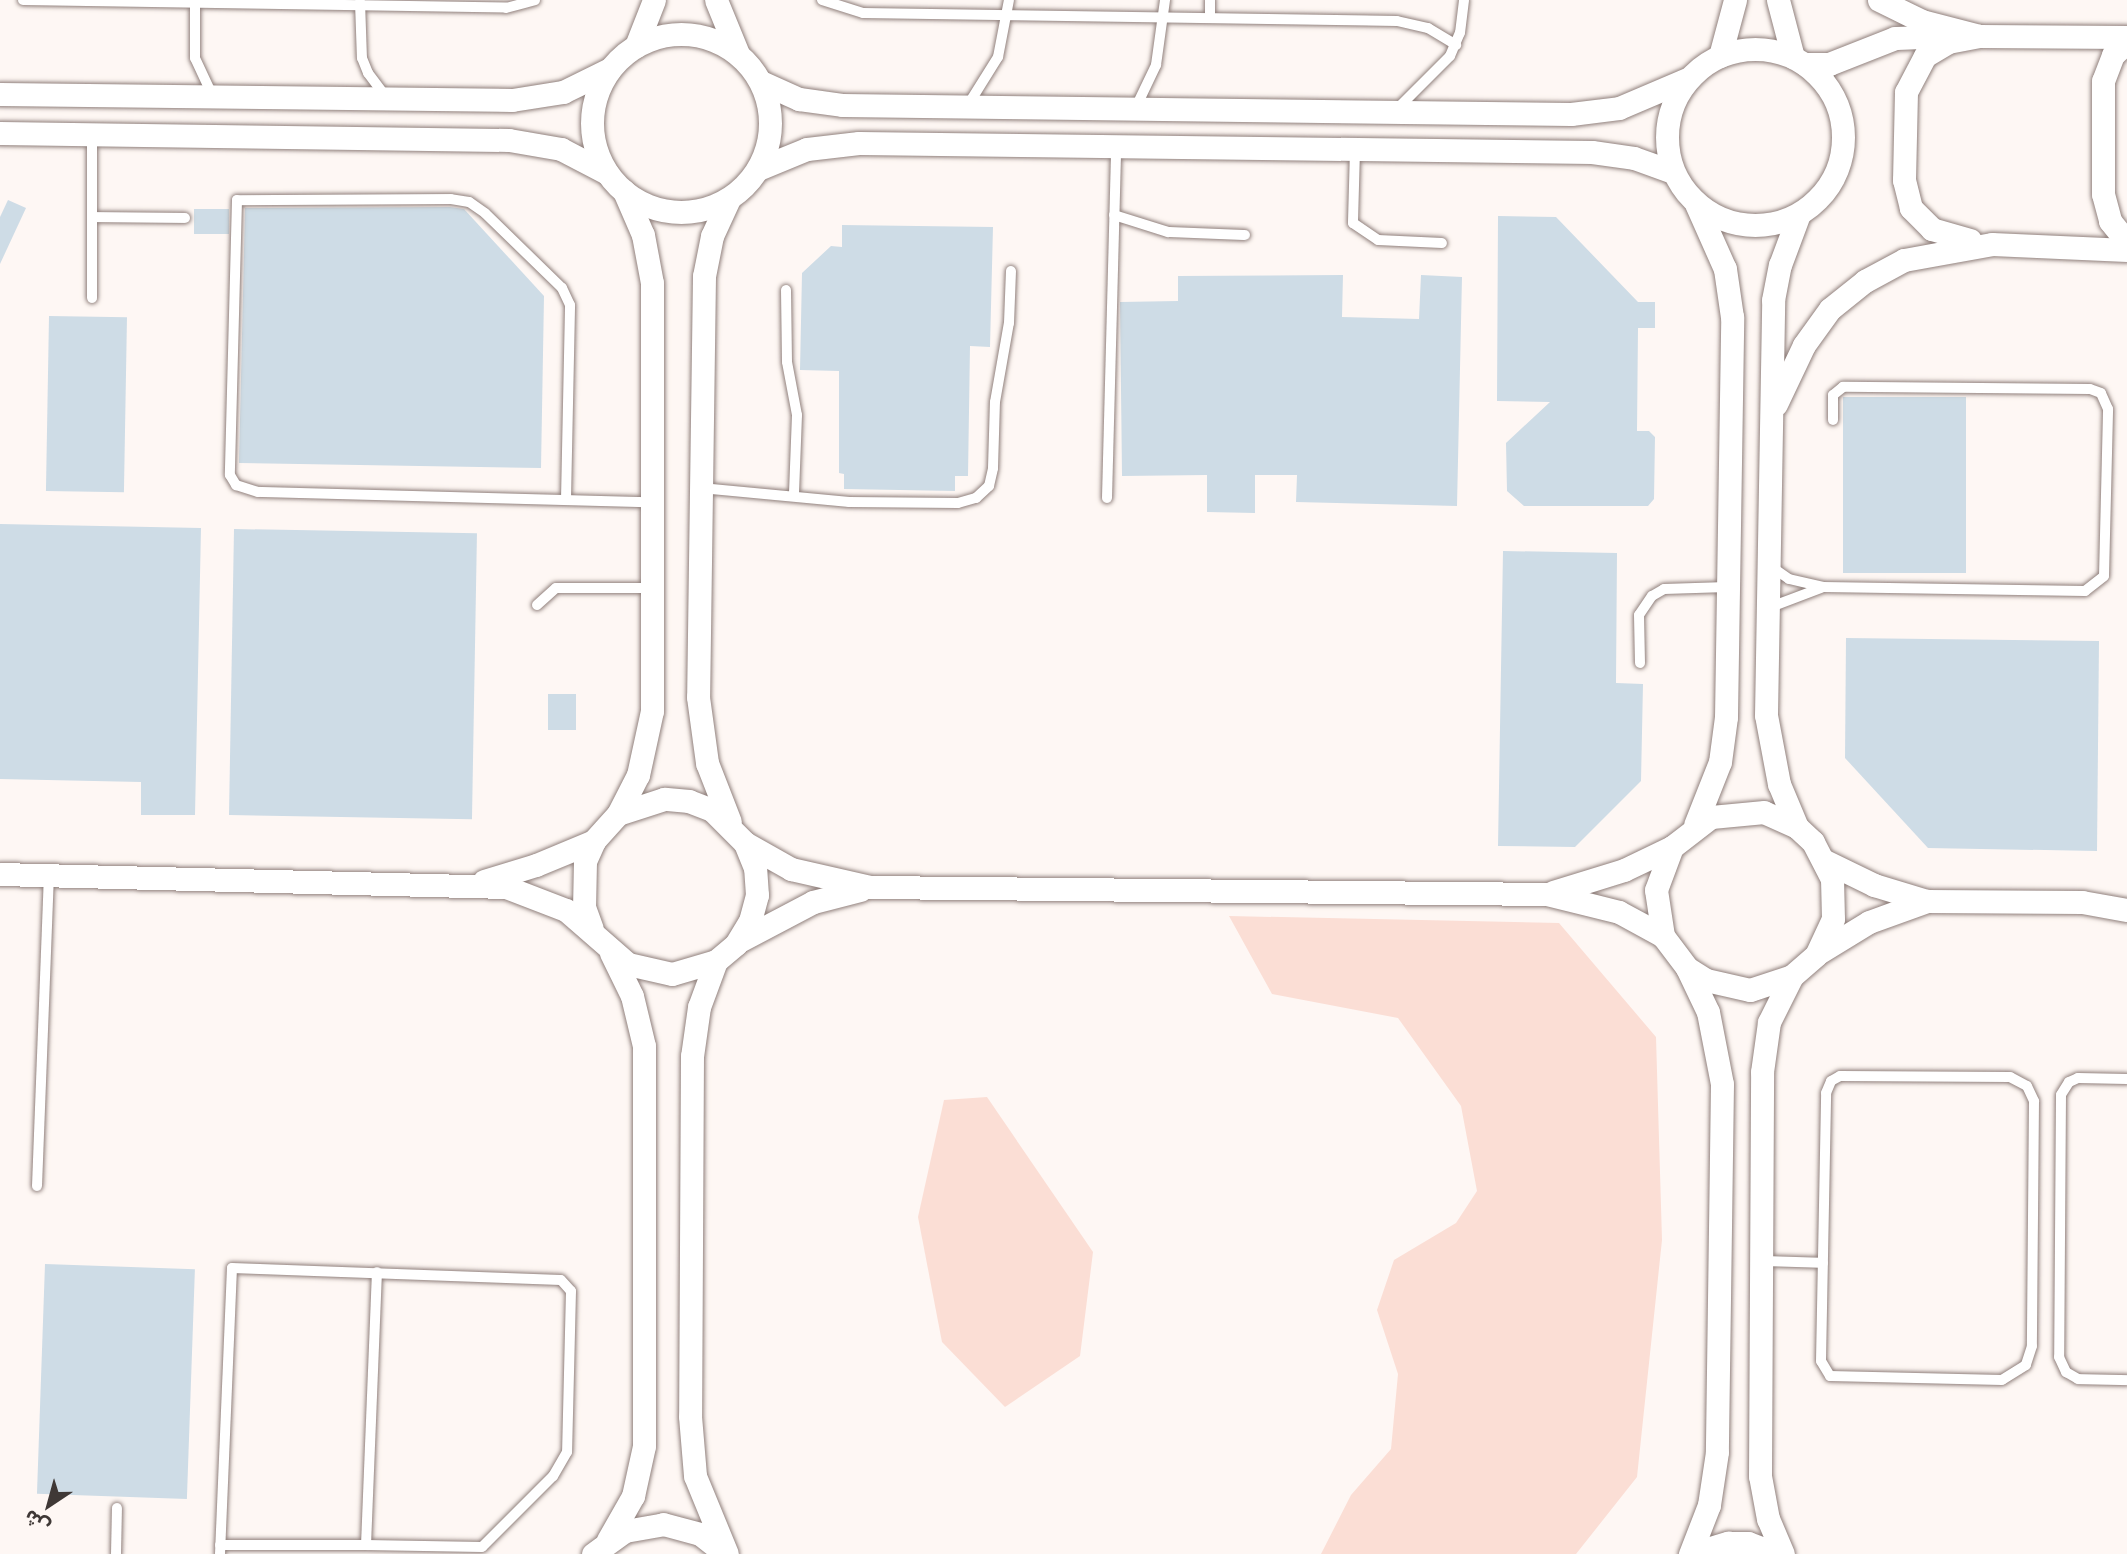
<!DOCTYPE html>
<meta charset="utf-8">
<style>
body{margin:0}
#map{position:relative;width:2127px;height:1554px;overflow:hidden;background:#fef7f4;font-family:Mulish,"Noto Sans Arabic",sans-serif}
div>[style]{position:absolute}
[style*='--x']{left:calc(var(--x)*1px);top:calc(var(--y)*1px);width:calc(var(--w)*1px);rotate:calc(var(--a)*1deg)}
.green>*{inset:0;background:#fbded5}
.building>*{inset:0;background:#cedce6;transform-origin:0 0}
.roads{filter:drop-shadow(0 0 2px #90807c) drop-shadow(0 0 2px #90807c)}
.service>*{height:10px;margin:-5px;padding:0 5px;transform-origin:5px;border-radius:5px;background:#fff}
.minor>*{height:23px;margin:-11.5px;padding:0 11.5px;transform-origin:11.5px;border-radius:11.5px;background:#fff}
.minor>.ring{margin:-11.5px;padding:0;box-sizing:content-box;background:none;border:23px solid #fff;border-radius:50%}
span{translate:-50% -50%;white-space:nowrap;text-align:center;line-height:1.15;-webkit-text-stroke:6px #fef7f4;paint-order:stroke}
.north{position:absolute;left:14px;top:1470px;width:70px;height:70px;-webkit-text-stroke:5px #fef7f4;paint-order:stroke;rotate:216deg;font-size:19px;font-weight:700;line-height:28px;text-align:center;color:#3f3836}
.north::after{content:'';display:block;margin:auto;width:24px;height:32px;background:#3f3836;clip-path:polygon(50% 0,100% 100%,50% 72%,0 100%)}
</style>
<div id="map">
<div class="green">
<div style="clip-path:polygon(1229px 916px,1559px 923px,1656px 1037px,1662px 1240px,1637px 1477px,1576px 1554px,1321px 1554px,1351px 1495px,1391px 1449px,1398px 1374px,1377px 1310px,1394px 1260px,1456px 1223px,1477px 1191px,1461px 1106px,1398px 1018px,1272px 994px)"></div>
<div style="clip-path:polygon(987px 1097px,1093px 1252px,1080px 1356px,1005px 1407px,942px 1342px,918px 1217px,944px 1100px)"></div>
</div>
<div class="building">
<div style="clip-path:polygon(8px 200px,26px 208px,0 264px,0 217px)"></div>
<div style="clip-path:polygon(450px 207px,464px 209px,544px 296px,541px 468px,239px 463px,245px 208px)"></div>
<div style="left:194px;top:209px;width:35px;height:25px"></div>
<div style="clip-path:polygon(1498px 216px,1556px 217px,1638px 302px,1655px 302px,1655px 328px,1638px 328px,1637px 431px,1649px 431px,1655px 437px,1654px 499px,1648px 506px,1524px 506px,1507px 491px,1506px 443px,1550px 402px,1497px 401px)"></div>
<div style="clip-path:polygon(842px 225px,993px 227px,990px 347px,970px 346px,968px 476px,955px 476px,955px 491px,844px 489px,844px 474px,839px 473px,839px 371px,800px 370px,802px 273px,831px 246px,842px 247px)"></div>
<div style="clip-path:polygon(1343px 275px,1342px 317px,1419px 319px,1421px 275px,1462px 277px,1457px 506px,1296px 502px,1297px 475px,1255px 475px,1255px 513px,1207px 512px,1207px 475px,1122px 476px,1120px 302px,1178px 301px,1178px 276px)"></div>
<div style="left:49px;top:316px;width:78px;height:175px;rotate:1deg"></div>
<div style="left:1843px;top:397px;width:123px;height:176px"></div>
<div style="clip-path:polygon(0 524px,201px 528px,195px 815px,141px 815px,141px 782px,0 779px)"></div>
<div style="left:234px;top:529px;width:243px;height:286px;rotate:1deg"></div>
<div style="clip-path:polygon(1503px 551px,1617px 553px,1616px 683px,1643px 684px,1641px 781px,1575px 847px,1498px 846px)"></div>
<div style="clip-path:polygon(1846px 638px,2099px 641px,2097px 851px,1928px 848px,1845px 758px)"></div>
<div style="left:548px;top:694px;width:28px;height:36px"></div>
<div style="left:45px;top:1264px;width:150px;height:230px;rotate:2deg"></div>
</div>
<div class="roads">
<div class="service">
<div style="--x:23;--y:0;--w:483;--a:0.9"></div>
<div style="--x:506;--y:8;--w:30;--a:-15"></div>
<div style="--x:195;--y:0;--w:58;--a:90"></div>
<div style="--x:195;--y:58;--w:40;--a:65"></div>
<div style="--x:822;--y:0;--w:43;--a:17.6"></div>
<div style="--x:863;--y:13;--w:534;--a:0.86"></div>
<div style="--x:1397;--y:21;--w:32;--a:13"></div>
<div style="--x:1428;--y:28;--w:33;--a:31"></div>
<div style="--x:360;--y:2;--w:56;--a:88"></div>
<div style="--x:362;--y:58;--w:16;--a:68"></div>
<div style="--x:368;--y:73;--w:30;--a:53"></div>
<div style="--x:1210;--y:18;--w:18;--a:-90"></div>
<div style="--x:968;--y:105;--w:57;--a:-58"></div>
<div style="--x:998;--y:57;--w:58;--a:-79.1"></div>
<div style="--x:1136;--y:107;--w:47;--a:-64.5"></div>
<div style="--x:1156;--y:65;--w:66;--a:-82.1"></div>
<div style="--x:1397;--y:109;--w:75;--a:-45"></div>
<div style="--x:1450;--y:56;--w:25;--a:-67"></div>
<div style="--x:1460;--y:33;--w:33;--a:-83"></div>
<div style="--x:92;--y:134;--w:164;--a:90"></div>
<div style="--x:1355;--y:150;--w:73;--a:91.6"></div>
<div style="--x:1353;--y:223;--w:30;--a:34"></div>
<div style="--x:1378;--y:240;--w:64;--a:2.7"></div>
<div style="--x:1114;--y:215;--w:57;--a:17.5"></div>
<div style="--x:1168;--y:232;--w:77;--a:2.2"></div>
<div style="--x:92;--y:217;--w:93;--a:0.6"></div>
<div style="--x:786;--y:290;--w:72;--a:89.2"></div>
<div style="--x:787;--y:362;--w:54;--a:79.3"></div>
<div style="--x:797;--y:415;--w:78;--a:92.2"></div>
<div style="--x:701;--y:488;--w:149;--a:5.4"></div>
<div style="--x:849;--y:502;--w:109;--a:0.5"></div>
<div style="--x:958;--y:503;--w:19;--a:-16"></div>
<div style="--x:976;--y:498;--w:18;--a:-43"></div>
<div style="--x:989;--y:486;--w:18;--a:-77"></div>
<div style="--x:993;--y:468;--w:66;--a:-88.3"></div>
<div style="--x:995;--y:402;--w:80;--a:-80"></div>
<div style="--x:1009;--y:323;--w:52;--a:-87.8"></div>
<div style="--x:1107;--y:498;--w:350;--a:-88.5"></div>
<div style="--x:566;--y:499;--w:194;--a:-88.8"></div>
<div style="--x:570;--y:305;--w:19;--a:-115"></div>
<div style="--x:562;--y:288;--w:107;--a:-135.8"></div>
<div style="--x:485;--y:213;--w:19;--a:-145"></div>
<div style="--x:469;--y:202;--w:18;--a:-171"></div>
<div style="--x:451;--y:199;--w:214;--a:179.7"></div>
<div style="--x:237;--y:200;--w:275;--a:91.5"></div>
<div style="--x:230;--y:475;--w:12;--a:59"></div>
<div style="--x:236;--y:485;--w:23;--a:18"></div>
<div style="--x:258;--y:492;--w:394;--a:1.5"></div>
<div style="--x:1769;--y:565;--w:24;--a:35"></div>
<div style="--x:1789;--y:579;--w:35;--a:13"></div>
<div style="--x:1823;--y:587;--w:262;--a:0.9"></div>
<div style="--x:2085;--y:591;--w:24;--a:-38"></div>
<div style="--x:2104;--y:576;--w:167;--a:-88.6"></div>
<div style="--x:2108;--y:409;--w:17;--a:-114"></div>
<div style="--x:2101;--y:393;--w:12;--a:-160"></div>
<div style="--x:2090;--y:389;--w:247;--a:-179.5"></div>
<div style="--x:1843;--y:387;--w:13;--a:141"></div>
<div style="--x:1833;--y:395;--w:25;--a:90"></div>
<div style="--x:537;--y:605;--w:25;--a:-42"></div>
<div style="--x:556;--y:588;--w:96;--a:0"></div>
<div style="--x:1768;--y:608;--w:57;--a:-20.7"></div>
<div style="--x:1640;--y:663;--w:48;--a:-91.2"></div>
<div style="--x:1639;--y:615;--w:23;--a:-56"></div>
<div style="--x:1652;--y:596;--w:14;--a:-30"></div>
<div style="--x:1664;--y:589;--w:63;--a:-1.8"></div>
<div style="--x:2010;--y:1077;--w:19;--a:28"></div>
<div style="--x:2027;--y:1086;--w:17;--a:65"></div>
<div style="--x:2034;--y:1101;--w:245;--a:90.5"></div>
<div style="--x:2032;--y:1346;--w:20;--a:108"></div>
<div style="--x:2026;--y:1365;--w:28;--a:148"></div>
<div style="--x:2002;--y:1380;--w:172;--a:-178.7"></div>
<div style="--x:1830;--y:1376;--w:17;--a:-121"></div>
<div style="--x:1821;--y:1361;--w:268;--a:-88.9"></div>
<div style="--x:1826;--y:1093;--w:13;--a:-67"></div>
<div style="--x:1831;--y:1081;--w:10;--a:-29"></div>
<div style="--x:1840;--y:1076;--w:170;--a:0.3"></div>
<div style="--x:2127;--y:1079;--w:49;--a:-178.8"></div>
<div style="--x:2078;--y:1078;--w:10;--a:156"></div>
<div style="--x:2069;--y:1082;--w:15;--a:122"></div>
<div style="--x:2061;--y:1095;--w:262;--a:90.4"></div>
<div style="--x:2059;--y:1357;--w:17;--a:65"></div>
<div style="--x:2066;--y:1372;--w:14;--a:30"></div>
<div style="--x:2078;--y:1379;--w:49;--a:1.2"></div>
<div style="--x:37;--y:1186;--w:311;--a:-87.8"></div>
<div style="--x:1761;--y:1261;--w:62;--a:1.8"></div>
<div style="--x:220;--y:1545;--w:146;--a:0"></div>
<div style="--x:366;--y:1545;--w:273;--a:-87.7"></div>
<div style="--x:116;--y:1554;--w:46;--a:-88.8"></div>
<div style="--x:220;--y:1554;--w:286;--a:-87.6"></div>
<div style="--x:232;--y:1268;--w:329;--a:2.1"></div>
<div style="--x:561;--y:1280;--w:15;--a:48"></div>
<div style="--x:571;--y:1291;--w:161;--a:91.4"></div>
<div style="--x:567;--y:1452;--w:28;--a:120"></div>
<div style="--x:553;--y:1476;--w:100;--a:135"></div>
<div style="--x:482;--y:1547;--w:116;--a:-179"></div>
</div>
<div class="minor">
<div style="--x:716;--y:0;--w:58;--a:67.8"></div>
<div style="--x:1778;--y:0;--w:59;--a:75.3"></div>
<div style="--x:1879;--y:0;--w:48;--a:26"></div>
<div style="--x:1922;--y:21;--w:59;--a:14.7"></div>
<div style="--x:1979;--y:36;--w:148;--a:0.4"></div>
<div class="ring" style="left:592px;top:34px;width:155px;height:155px"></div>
<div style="--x:2127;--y:42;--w:19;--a:137"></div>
<div style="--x:2113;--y:55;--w:28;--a:111"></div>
<div style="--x:2103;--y:81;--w:113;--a:90"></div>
<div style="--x:2103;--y:194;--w:28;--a:75"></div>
<div style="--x:2110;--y:221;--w:27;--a:51"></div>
<div style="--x:636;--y:46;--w:49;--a:-68.6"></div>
<div class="ring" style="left:1667px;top:49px;width:153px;height:153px"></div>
<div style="--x:1720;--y:56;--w:58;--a:-75"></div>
<div style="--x:1805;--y:64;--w:24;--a:0"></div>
<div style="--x:1829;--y:64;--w:71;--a:-21.5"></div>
<div style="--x:1895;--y:38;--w:53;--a:-2.2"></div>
<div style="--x:761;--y:82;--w:42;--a:24.1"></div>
<div style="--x:799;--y:99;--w:43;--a:7.9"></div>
<div style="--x:842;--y:105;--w:729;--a:0.71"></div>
<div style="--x:1571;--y:114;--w:48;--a:-7.1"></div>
<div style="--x:1619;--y:108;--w:74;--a:-23.1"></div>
<div style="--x:0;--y:94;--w:512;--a:0.67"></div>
<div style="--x:512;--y:100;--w:52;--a:-8.9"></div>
<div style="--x:563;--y:92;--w:52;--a:-26.1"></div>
<div style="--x:0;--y:133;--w:509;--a:0.79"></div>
<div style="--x:509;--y:140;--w:53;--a:9.8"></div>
<div style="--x:561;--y:149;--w:52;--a:27.6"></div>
<div style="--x:758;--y:169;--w:53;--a:-22.2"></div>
<div style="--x:807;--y:149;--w:52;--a:-6.6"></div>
<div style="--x:859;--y:143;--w:733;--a:0.7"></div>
<div style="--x:1592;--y:152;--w:42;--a:8.1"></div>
<div style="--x:1634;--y:158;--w:41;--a:19.7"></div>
<div style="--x:729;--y:199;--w:41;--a:114.7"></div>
<div style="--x:712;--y:236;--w:41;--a:101.3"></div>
<div style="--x:704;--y:276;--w:421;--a:90.8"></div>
<div style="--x:698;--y:697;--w:67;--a:82.2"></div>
<div style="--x:707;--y:763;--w:63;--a:68.7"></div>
<div style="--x:1970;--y:240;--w:40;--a:-164"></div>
<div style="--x:1932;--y:229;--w:30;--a:-135"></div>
<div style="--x:1911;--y:208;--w:29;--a:-104"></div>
<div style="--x:1904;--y:180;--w:88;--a:-88.7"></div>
<div style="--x:1906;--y:92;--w:41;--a:-62.2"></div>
<div style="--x:1925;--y:56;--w:27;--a:-31"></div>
<div style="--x:1948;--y:42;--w:32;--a:-11"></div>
<div style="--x:1776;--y:404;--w:65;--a:-64.6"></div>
<div style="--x:1804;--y:345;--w:44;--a:-54.2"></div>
<div style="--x:1830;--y:309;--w:45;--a:-38.7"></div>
<div style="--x:1865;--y:281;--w:44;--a:-28.3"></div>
<div style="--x:1904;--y:260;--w:89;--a:-10.3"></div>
<div style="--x:1992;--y:244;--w:135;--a:2.5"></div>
<div style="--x:618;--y:814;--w:44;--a:-62.9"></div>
<div style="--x:638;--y:775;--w:66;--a:-77.7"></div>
<div style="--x:652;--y:711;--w:428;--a:-90"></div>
<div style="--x:652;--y:283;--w:49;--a:-100.6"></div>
<div style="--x:643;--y:235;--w:48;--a:-113.4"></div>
<div style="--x:1695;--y:825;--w:68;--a:-68.4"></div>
<div style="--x:1720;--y:762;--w:45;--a:-82.4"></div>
<div style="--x:1726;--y:717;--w:400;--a:-89.1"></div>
<div style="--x:1732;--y:317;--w:49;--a:-98.3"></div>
<div style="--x:1725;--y:269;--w:71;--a:-114"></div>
<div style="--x:1797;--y:827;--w:47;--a:-112.7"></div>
<div style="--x:1779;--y:784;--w:70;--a:-100.7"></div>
<div style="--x:1766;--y:715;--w:415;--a:-89"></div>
<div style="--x:1773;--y:300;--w:36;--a:-79"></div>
<div style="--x:1780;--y:265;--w:54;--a:-69.6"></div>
<div style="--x:745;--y:843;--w:53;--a:29.5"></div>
<div style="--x:791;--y:869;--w:81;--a:12.8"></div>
<div style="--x:870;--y:887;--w:677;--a:0.59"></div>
<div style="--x:1547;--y:894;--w:74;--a:14"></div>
<div style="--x:1619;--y:912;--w:50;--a:28.6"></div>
<div style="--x:1825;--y:861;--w:55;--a:26.1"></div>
<div style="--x:1874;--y:885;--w:55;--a:16.8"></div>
<div style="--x:1927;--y:901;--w:155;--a:0.4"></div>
<div style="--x:2082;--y:902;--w:46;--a:10.1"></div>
<div style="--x:0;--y:874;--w:506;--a:1.47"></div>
<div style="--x:506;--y:887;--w:64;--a:21"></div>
<div style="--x:566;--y:910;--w:82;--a:41.1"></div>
<div style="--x:628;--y:964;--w:45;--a:12.8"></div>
<div style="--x:672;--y:974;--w:46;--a:-16.5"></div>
<div style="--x:716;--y:961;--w:26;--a:-40"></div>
<div style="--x:736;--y:944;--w:27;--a:-59"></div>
<div style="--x:750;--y:921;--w:27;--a:-75"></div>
<div style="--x:757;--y:895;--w:27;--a:-94"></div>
<div style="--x:755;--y:868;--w:27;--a:-112"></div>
<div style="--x:745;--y:843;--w:47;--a:-135"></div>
<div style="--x:712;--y:810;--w:25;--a:-159"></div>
<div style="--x:689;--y:801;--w:25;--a:-175"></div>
<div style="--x:664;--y:799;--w:48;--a:161.9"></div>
<div style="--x:618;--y:814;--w:36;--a:132"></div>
<div style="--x:594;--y:841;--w:22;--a:114"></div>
<div style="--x:585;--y:861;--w:46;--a:91.2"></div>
<div style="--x:584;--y:907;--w:23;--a:70"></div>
<div style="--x:484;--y:881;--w:54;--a:-17.1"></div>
<div style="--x:536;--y:865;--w:63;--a:-22.5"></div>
<div style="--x:1553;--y:892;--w:74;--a:-17.2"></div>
<div style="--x:1624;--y:870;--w:53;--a:-25.6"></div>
<div style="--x:741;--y:940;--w:81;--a:-27.8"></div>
<div style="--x:813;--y:902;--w:49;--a:-14.3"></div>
<div style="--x:1820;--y:952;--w:57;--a:-31.5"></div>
<div style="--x:1869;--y:922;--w:62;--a:-19.9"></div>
<div style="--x:716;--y:961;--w:49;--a:110.3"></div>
<div style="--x:699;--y:1007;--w:49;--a:98.1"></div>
<div style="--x:692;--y:1056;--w:360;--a:90.3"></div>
<div style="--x:690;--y:1416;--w:60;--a:85.2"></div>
<div style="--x:695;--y:1476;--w:84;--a:67.7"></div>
<div style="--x:1687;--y:968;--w:22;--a:32"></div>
<div style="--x:1706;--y:980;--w:45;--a:12.8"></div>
<div style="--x:1750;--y:990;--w:44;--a:-18.4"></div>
<div style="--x:1792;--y:976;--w:32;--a:-41"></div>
<div style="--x:1816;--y:955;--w:40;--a:-65"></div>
<div style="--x:1833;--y:919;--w:40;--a:-91.4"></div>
<div style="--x:1832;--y:879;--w:42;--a:-117.2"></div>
<div style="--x:1813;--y:842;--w:22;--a:-137"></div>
<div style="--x:1797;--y:827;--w:36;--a:-156"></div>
<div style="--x:1764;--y:812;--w:53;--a:174.6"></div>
<div style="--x:1711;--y:817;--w:49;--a:142.4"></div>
<div style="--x:1672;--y:847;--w:46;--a:110.4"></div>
<div style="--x:1656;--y:890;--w:47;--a:81.3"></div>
<div style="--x:1663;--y:936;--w:40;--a:53"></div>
<div style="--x:1687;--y:968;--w:49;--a:64.5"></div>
<div style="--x:1708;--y:1012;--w:73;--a:79"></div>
<div style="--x:1722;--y:1084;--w:368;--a:90.8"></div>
<div style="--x:1717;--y:1452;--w:54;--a:98.6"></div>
<div style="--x:1709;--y:1505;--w:53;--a:111.2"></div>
<div style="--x:608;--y:1540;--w:51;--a:-60.4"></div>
<div style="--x:633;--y:1496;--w:51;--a:-77.6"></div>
<div style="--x:644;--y:1446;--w:400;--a:-90"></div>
<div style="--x:644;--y:1046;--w:51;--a:-103.5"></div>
<div style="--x:632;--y:996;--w:48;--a:-116"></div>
<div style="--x:593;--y:1554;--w:39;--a:-36"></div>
<div style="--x:625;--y:1531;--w:39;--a:-10"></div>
<div style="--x:663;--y:1524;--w:38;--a:15"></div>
<div style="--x:700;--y:1534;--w:29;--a:38"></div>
<div style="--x:1691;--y:1554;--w:39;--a:-17"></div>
<div style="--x:1728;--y:1543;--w:20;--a:0"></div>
<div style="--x:1748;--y:1543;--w:30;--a:21"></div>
<div style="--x:1783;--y:1554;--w:38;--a:-113"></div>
<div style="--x:1768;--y:1519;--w:44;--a:-100.5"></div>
<div style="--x:1760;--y:1476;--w:404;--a:-89.7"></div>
<div style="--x:1762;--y:1072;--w:50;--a:-82"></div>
<div style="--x:1769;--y:1022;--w:51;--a:-63.4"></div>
</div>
</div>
<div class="north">ش</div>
</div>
